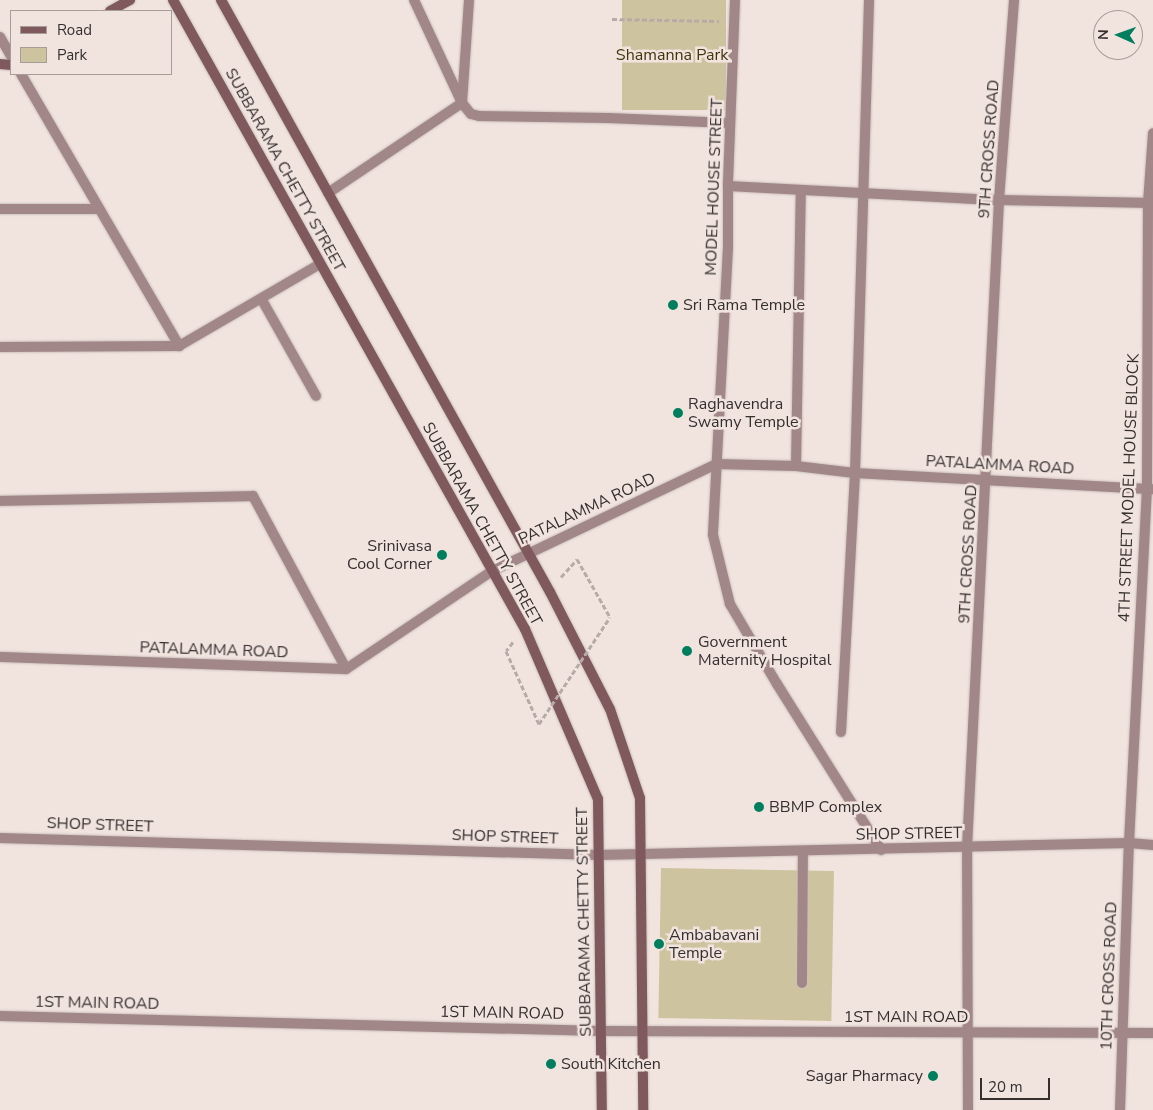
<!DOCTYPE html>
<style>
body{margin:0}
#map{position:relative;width:1153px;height:1110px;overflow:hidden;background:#f1e4df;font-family:"Nunito Sans",sans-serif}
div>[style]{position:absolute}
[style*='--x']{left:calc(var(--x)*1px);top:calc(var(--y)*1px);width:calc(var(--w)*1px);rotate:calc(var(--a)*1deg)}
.green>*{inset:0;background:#cec39f;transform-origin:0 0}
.path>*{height:3px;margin-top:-1.5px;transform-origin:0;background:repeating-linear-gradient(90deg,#b6aba7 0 5px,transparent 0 7.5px)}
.roads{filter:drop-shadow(0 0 1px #cbc0bc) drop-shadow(0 0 1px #cbc0bc)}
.lane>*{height:10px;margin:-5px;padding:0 5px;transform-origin:5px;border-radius:5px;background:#a28788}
.street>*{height:10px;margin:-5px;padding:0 5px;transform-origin:5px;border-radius:5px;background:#a28788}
.secondary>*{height:10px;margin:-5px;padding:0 5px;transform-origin:5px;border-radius:5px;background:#7f595b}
.path-bridge>*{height:3px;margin-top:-1.5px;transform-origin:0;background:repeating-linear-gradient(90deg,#b6aba7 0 5px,transparent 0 7.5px)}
.dots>*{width:14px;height:14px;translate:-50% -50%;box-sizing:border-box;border:2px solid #f1e4df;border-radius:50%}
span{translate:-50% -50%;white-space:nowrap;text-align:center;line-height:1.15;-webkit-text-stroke:5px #f1e4df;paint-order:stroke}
.park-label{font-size:16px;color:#423508}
.street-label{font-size:16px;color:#352f2e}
.poi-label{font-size:16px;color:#352f2e}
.left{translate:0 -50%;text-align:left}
.right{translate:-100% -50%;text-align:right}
.legend{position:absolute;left:10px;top:10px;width:162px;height:65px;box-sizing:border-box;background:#f1e4df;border:1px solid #a69c98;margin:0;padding:6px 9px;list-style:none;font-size:15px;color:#352f2e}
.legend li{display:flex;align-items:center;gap:10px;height:25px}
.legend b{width:25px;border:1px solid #a69c98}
.north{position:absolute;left:1093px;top:10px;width:50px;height:50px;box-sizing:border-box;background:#f1e4df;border:1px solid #a69c98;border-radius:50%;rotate:272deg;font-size:14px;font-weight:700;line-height:20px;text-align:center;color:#352f2e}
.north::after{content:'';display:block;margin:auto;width:18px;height:22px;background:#007e5e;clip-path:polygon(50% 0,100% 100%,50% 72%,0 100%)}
.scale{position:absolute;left:980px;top:1078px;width:70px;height:22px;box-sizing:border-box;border:2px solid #352f2e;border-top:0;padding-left:6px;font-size:15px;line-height:18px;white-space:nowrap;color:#352f2e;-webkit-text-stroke:4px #f1e4df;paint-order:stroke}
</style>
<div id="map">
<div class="green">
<div style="left:622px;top:0;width:104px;height:110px"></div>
<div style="left:661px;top:868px;width:173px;height:150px;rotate:1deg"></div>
</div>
<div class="path">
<div style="--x:612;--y:19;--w:107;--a:1.1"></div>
<div style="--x:561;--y:577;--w:24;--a:-48"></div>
<div style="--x:577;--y:559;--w:67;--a:60.4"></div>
<div style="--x:513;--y:642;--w:11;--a:128"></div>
<div style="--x:506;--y:651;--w:80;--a:65.7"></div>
</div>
<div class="roads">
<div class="lane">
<div style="--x:262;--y:300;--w:110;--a:60.6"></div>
<div style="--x:796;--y:466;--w:276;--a:-89"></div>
<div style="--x:802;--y:983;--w:132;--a:-89.6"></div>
</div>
<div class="street">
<div style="--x:414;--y:0;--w:114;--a:65"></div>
<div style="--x:462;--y:103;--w:14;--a:51"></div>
<div style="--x:471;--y:114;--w:8;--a:14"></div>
<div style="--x:479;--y:116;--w:129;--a:0.9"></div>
<div style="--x:608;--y:118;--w:122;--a:2.3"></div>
<div style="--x:735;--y:0;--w:186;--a:92.2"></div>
<div style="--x:728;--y:186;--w:61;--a:90"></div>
<div style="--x:728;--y:247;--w:288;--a:93"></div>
<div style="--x:713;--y:535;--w:71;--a:76.2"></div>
<div style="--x:730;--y:604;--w:93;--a:59.6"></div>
<div style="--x:777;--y:684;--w:196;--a:57.9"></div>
<div style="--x:0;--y:37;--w:22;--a:60"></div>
<div style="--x:21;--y:74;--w:315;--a:59.8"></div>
<div style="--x:728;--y:186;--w:271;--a:3"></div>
<div style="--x:999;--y:200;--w:154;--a:1.1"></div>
<div style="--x:328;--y:193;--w:161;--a:-33.9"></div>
<div style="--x:462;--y:103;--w:103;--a:-86.1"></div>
<div style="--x:0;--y:209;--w:99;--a:0"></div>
<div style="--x:0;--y:347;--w:179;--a:-0.3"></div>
<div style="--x:179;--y:346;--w:163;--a:-30.2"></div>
<div style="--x:0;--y:501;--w:253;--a:-1.1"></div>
<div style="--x:253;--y:496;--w:196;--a:61.7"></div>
<div style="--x:0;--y:657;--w:346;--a:2"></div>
<div style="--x:346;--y:669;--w:176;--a:-33.9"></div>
<div style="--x:492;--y:571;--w:248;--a:-25.5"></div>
<div style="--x:716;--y:464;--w:80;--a:1.4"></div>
<div style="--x:796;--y:466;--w:59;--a:6.8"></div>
<div style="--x:855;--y:473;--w:298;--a:3.1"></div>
<div style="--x:841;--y:732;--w:259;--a:-86.9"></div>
<div style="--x:855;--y:473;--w:473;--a:-88.3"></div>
<div style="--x:0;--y:838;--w:599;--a:1.63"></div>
<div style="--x:599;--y:855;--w:530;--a:-1.3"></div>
<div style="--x:1129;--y:843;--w:24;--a:5"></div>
<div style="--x:0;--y:1016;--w:601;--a:1.43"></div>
<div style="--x:601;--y:1031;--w:552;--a:0.21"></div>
<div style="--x:968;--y:1110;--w:262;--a:-90.2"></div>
<div style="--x:967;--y:848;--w:649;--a:-87.17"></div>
<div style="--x:999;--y:200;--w:201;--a:-85.7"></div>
<div style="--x:1120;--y:1110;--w:267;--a:-88.1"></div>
<div style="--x:1129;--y:843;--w:355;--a:-87.1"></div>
<div style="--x:1147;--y:488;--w:285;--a:-89.8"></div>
<div style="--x:1148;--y:203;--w:70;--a:-85.9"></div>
</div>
<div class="secondary">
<div style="--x:173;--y:0;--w:721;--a:60.77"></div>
<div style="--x:525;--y:629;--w:185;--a:66.8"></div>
<div style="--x:598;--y:799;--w:311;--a:89.3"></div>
<div style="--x:221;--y:0;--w:677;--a:60.94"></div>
<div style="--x:550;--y:592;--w:131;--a:62.9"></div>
<div style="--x:610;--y:709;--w:94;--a:71.4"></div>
<div style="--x:640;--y:798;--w:312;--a:89.4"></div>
<div style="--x:110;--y:11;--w:23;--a:-29"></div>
<div style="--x:0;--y:64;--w:11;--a:5"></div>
</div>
</div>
<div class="path-bridge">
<div style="--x:539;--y:724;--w:128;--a:-56.4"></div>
</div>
<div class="dots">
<div style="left:673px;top:305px;background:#007e5e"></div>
<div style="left:678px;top:413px;background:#007e5e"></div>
<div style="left:442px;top:555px;background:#007e5e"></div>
<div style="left:687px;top:651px;background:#007e5e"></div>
<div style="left:759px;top:807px;background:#007e5e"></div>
<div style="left:659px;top:944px;background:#007e5e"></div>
<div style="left:551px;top:1064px;background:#007e5e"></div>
<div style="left:933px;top:1076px;background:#007e5e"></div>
</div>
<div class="park-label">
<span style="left:672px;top:55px">Shamanna Park</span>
</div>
<div class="street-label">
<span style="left:989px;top:149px;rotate:-86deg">9TH CROSS ROAD</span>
<span style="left:285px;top:170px;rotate:61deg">SUBBARAMA CHETTY STREET</span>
<span style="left:714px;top:187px;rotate:-88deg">MODEL HOUSE STREET</span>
<span style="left:1000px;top:465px;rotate:3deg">PATALAMMA ROAD</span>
<span style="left:1129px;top:488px;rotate:-88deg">4TH STREET MODEL HOUSE BLOCK</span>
<span style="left:587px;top:509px;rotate:-25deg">PATALAMMA ROAD</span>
<span style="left:482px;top:524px;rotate:61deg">SUBBARAMA CHETTY STREET</span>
<span style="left:968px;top:554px;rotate:-87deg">9TH CROSS ROAD</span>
<span style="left:214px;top:650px;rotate:2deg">PATALAMMA ROAD</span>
<span style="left:100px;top:825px;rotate:2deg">SHOP STREET</span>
<span style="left:909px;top:834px;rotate:-1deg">SHOP STREET</span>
<span style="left:505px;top:837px;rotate:2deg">SHOP STREET</span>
<span style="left:584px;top:922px;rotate:-91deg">SUBBARAMA CHETTY STREET</span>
<span style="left:1109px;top:976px;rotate:-88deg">10TH CROSS ROAD</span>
<span style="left:97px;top:1003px;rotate:1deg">1ST MAIN ROAD</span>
<span style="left:502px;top:1013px;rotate:1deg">1ST MAIN ROAD</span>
<span style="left:906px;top:1017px">1ST MAIN ROAD</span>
</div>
<div class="poi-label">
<span class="left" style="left:683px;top:305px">Sri Rama Temple</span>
<span class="left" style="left:688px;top:413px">Raghavendra<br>Swamy Temple</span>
<span class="right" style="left:432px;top:555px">Srinivasa<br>Cool Corner</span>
<span class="left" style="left:698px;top:651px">Government<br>Maternity Hospital</span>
<span class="left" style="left:769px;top:807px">BBMP Complex</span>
<span class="left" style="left:669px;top:944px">Ambabavani<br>Temple</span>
<span class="left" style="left:561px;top:1064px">South Kitchen</span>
<span class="right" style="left:923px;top:1076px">Sagar Pharmacy</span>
</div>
<ul class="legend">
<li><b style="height:6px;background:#7f595b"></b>Road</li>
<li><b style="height:14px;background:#cec39f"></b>Park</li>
</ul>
<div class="north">N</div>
<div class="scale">20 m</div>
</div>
